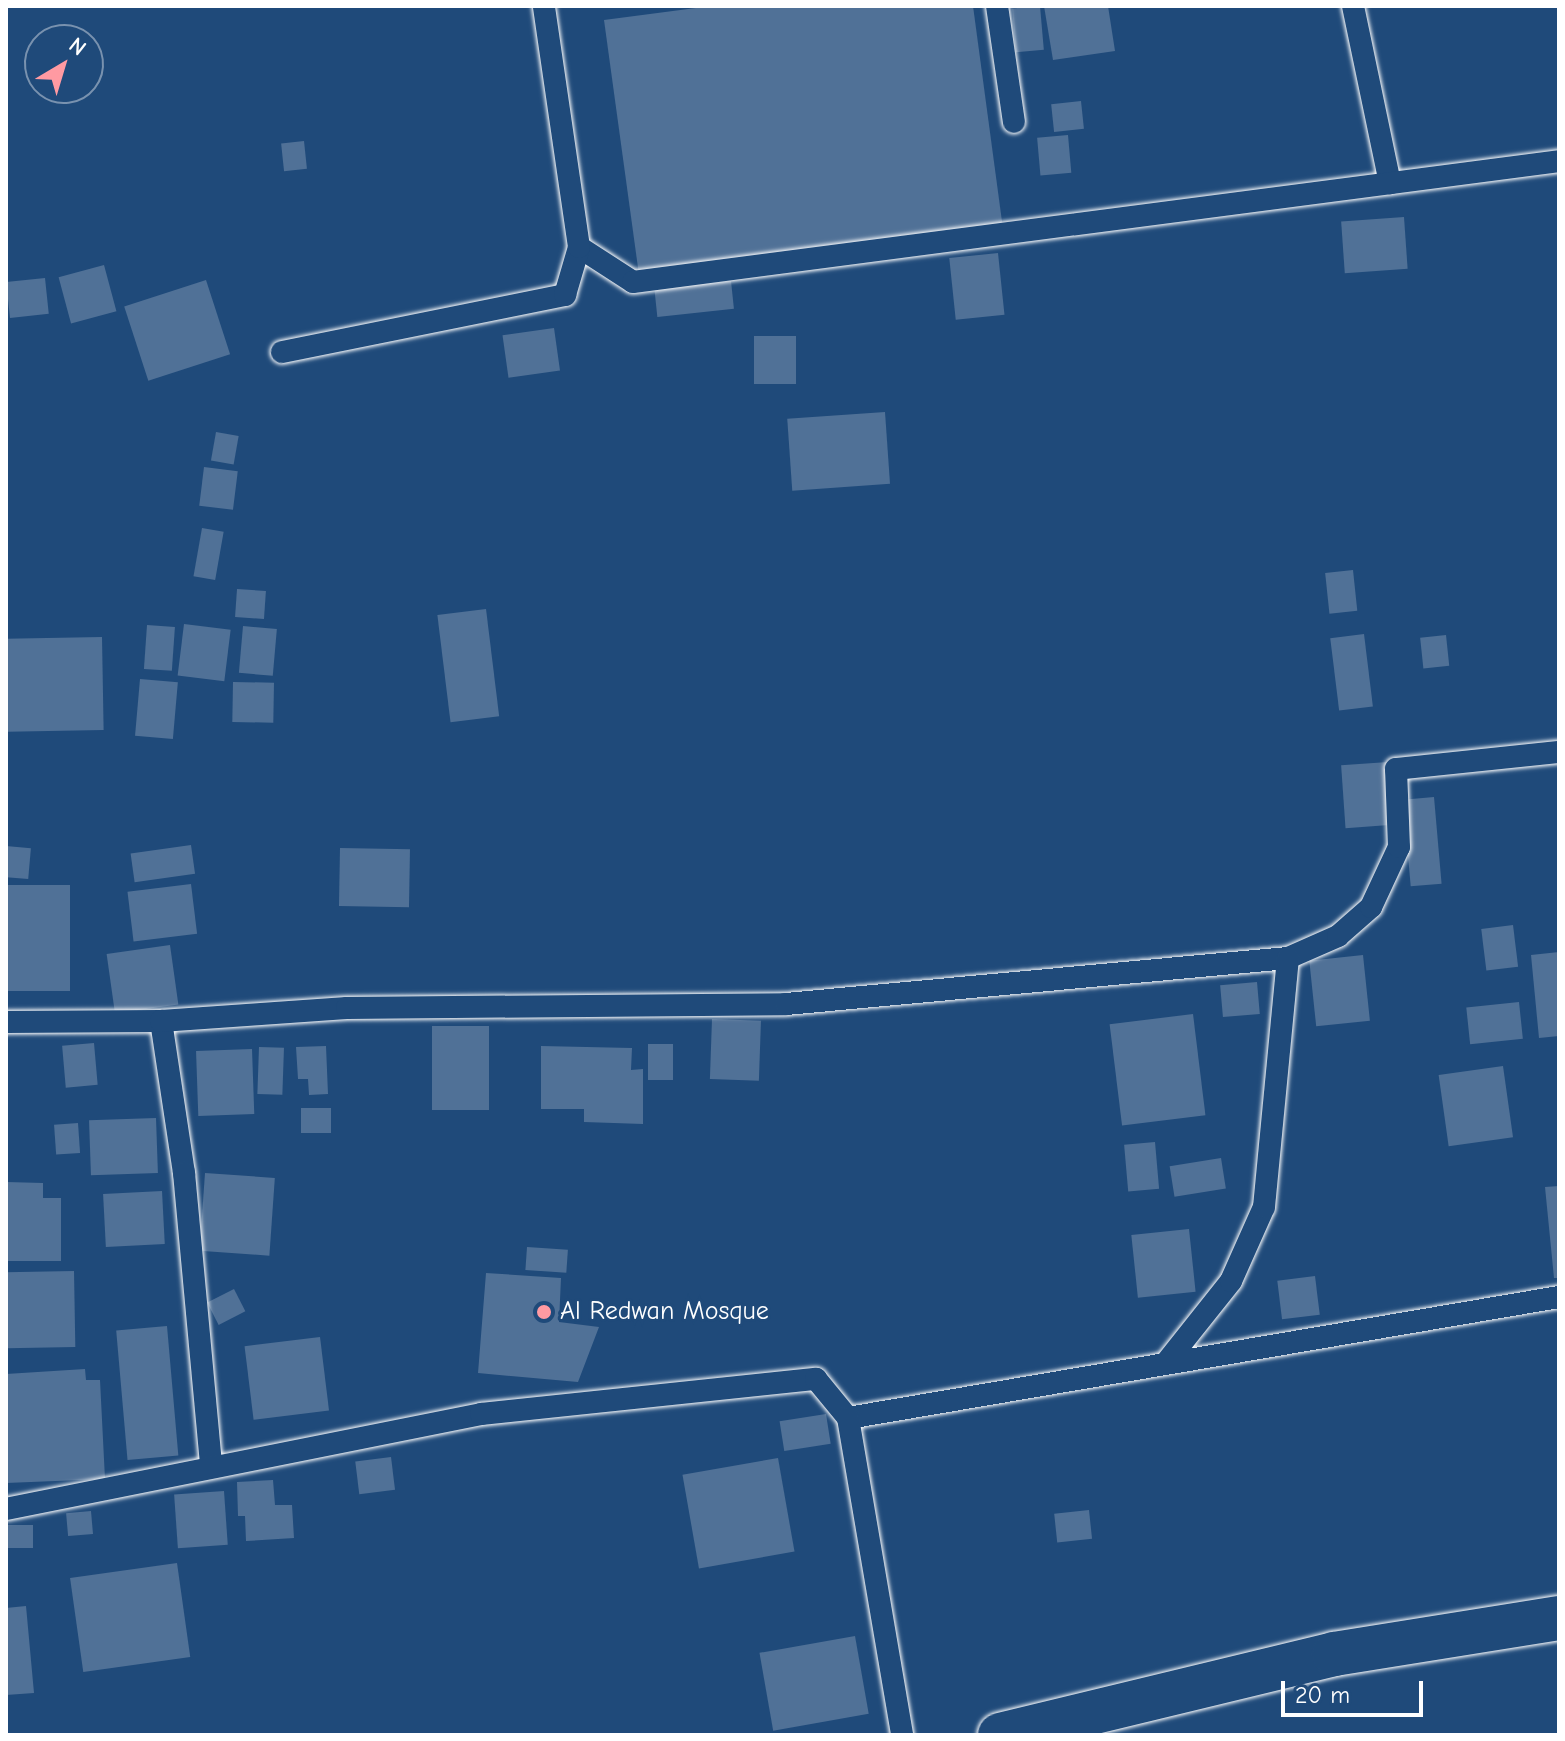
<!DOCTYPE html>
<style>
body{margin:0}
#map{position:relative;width:1565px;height:1741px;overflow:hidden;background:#1f4a7a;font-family:"Comic Neue",sans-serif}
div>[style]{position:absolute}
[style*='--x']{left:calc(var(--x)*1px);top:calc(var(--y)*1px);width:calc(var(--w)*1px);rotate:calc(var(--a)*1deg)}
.building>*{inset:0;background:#507197;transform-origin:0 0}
.roads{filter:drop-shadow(0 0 2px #fff) drop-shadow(0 0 2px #fff)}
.service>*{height:22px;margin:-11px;padding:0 11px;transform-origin:11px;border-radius:11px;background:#1f4a7a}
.minor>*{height:44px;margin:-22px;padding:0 22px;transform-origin:22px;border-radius:22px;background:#1f4a7a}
.dots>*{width:22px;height:22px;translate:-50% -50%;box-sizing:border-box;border:4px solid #1f4a7a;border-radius:50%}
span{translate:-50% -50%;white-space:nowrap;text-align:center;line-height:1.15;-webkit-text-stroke:6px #1f4a7a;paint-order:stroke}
.poi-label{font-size:26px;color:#fff}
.left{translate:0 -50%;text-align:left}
.frame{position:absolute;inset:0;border:8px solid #fff;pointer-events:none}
.north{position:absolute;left:24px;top:24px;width:80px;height:80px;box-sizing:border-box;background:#1f4a7a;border:2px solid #7992af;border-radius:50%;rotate:38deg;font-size:22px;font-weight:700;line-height:32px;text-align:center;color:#fff}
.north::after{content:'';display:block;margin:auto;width:28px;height:36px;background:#ff9aa2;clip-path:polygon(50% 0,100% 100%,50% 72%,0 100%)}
.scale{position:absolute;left:1281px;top:1681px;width:142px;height:36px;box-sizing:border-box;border:4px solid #fff;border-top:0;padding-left:10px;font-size:24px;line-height:28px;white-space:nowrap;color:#fff;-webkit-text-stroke:6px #1f4a7a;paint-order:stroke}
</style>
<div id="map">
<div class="building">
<div style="clip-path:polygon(711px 6px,973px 6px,1003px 229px,639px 275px,604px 20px)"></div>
<div style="left:1040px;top:6px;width:44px;height:28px;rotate:85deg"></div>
<div style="clip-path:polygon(1044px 6px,1108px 6px,1115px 51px,1053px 60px)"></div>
<div style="left:1081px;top:101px;width:28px;height:30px;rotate:84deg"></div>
<div style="left:1068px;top:135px;width:38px;height:31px;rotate:85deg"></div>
<div style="left:304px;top:141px;width:28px;height:23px;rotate:84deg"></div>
<div style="left:1404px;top:217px;width:52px;height:63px;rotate:86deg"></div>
<div style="left:998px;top:253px;width:62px;height:49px;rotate:84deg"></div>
<div style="left:104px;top:265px;width:48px;height:47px;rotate:75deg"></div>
<div style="left:45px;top:278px;width:36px;height:39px;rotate:84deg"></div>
<div style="left:206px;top:280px;width:78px;height:86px;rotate:72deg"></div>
<div style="left:731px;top:281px;width:28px;height:77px;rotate:84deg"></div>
<div style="left:554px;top:328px;width:43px;height:52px;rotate:82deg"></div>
<div style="left:754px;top:336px;width:42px;height:48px"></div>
<div style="left:885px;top:412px;width:72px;height:98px;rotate:86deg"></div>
<div style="left:216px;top:432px;width:23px;height:29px;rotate:10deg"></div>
<div style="left:204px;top:467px;width:34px;height:39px;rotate:7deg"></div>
<div style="left:202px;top:528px;width:22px;height:49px;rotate:10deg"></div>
<div style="left:1353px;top:570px;width:41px;height:28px;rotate:84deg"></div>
<div style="left:237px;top:589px;width:29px;height:28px;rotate:4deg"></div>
<div style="left:486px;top:609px;width:108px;height:49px;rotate:83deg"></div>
<div style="left:184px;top:624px;width:47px;height:52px;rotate:7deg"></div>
<div style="left:147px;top:625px;width:28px;height:44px;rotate:4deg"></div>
<div style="left:243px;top:626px;width:34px;height:47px;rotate:5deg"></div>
<div style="left:1364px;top:634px;width:73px;height:34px;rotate:83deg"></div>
<div style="left:1446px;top:635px;width:31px;height:26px;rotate:84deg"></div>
<div style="left:102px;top:637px;width:93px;height:96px;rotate:89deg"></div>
<div style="left:140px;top:679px;width:38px;height:57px;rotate:5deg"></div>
<div style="left:233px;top:682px;width:41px;height:40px;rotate:1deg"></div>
<div style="left:1388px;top:762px;width:63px;height:47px;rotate:86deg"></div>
<div style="left:1434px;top:797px;width:87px;height:31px;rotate:85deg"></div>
<div style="left:191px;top:845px;width:29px;height:61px;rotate:82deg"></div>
<div style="left:6px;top:846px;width:25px;height:31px;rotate:5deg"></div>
<div style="left:340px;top:848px;width:70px;height:58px;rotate:1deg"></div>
<div style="left:191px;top:884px;width:50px;height:64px;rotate:83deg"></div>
<div style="left:6px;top:885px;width:64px;height:106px"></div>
<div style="left:1513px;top:925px;width:42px;height:32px;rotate:83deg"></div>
<div style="left:170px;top:945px;width:60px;height:64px;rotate:82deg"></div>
<div style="clip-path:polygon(1559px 952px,1559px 1036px,1539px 1038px,1531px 955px)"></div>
<div style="left:1363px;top:955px;width:66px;height:54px;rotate:84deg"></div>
<div style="left:1257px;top:982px;width:32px;height:37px;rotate:85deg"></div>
<div style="left:1519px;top:1002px;width:37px;height:53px;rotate:84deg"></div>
<div style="left:1193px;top:1014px;width:102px;height:84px;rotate:83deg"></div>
<div style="left:712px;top:1019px;width:49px;height:60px;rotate:2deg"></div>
<div style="left:432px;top:1026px;width:57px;height:84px"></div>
<div style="left:94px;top:1043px;width:42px;height:32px;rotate:85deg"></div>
<div style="left:648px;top:1044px;width:25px;height:36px"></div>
<div style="clip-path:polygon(326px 1046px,328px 1094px,309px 1095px,308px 1079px,298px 1079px,296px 1047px)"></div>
<div style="clip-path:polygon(541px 1046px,632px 1048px,631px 1070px,643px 1069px,643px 1124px,584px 1122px,584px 1109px,541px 1109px)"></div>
<div style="left:259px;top:1047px;width:25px;height:47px;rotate:2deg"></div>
<div style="left:252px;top:1049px;width:65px;height:56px;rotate:88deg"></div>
<div style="left:1503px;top:1066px;width:72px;height:65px;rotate:82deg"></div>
<div style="left:331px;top:1108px;width:25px;height:30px;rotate:90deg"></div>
<div style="left:156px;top:1118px;width:55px;height:67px;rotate:88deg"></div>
<div style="left:78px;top:1123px;width:30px;height:24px;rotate:86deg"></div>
<div style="left:1155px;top:1142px;width:47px;height:31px;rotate:85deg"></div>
<div style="left:1221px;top:1158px;width:31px;height:52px;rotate:81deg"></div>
<div style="left:205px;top:1173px;width:70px;height:78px;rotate:4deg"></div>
<div style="clip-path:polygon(6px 1182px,43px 1183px,43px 1198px,61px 1198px,61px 1261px,6px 1261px)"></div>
<div style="clip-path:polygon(1559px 1186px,1559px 1278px,1554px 1278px,1545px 1187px)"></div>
<div style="left:162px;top:1191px;width:53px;height:59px;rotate:87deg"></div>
<div style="left:1189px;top:1229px;width:63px;height:58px;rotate:84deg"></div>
<div style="left:527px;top:1247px;width:41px;height:23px;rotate:4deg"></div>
<div style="left:74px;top:1271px;width:76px;height:68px;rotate:89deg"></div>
<div style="clip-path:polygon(486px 1273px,561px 1278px,559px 1322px,599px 1327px,578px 1382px,478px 1373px)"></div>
<div style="left:1315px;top:1276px;width:39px;height:38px;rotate:83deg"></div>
<div style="left:234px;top:1289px;width:25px;height:30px;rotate:63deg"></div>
<div style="left:167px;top:1326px;width:130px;height:51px;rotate:85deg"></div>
<div style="left:320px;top:1337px;width:74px;height:76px;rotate:83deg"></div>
<div style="clip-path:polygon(85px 1369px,86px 1380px,100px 1380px,105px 1479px,6px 1483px,6px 1374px)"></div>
<div style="left:826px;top:1414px;width:30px;height:47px;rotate:81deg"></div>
<div style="left:391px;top:1457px;width:33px;height:36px;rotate:83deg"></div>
<div style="left:778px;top:1458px;width:95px;height:97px;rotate:80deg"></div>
<div style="clip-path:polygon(273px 1480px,275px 1505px,292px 1505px,294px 1538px,246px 1541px,245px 1516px,238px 1516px,237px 1482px)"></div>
<div style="left:224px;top:1491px;width:54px;height:50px;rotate:86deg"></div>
<div style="left:1089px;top:1510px;width:29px;height:35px;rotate:84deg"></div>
<div style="left:91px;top:1511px;width:23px;height:25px;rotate:85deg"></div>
<div style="left:6px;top:1525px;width:27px;height:23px"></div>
<div style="left:177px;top:1563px;width:95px;height:108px;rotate:82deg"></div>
<div style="clip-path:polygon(26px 1606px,34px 1693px,6px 1695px,6px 1608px)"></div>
<div style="left:855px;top:1636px;width:79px;height:97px;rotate:80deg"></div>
</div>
<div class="roads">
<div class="service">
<div style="--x:997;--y:6;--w:117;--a:81.7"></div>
<div style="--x:1353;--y:6;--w:181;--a:78.2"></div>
<div style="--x:579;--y:247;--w:64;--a:32.9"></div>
<div style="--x:633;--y:282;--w:934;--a:-7.44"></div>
<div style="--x:282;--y:352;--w:289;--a:-11.4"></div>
<div style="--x:565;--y:295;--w:50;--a:-73.7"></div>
<div style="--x:579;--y:247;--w:244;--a:-98.3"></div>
<div style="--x:161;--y:1021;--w:154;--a:81.4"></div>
<div style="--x:184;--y:1173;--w:294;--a:84.7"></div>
<div style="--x:6;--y:1022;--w:155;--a:-0.4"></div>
<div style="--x:161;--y:1021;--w:186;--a:-4"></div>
<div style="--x:347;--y:1008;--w:439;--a:-0.5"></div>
<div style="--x:786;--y:1004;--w:504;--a:-5.24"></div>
<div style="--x:1288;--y:958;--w:55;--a:-23.7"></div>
<div style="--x:1338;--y:936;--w:44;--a:-41.3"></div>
<div style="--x:1371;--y:907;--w:66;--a:-65"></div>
<div style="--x:1399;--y:847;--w:78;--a:-92.2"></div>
<div style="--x:1396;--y:769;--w:164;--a:-6"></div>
<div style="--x:1165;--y:1364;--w:106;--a:-51.5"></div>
<div style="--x:1231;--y:1281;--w:81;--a:-66"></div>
<div style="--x:1264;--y:1207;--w:250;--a:-84.5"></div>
<div style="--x:848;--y:1418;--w:721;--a:-9.66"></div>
<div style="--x:6;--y:1509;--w:484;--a:-11.3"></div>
<div style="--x:481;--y:1414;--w:337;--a:-6"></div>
<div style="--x:816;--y:1379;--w:50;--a:50.6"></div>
<div style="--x:848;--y:1418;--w:322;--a:80.3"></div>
</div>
<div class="minor">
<div style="--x:1000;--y:1735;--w:344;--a:-13.6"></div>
<div style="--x:1334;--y:1654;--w:228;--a:-9.1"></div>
</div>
</div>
<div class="dots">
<div style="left:544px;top:1312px;background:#ff9aa2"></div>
</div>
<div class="poi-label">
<span class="left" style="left:560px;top:1312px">Al Redwan Mosque</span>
</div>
<div class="frame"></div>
<div class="north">N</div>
<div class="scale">20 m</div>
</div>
